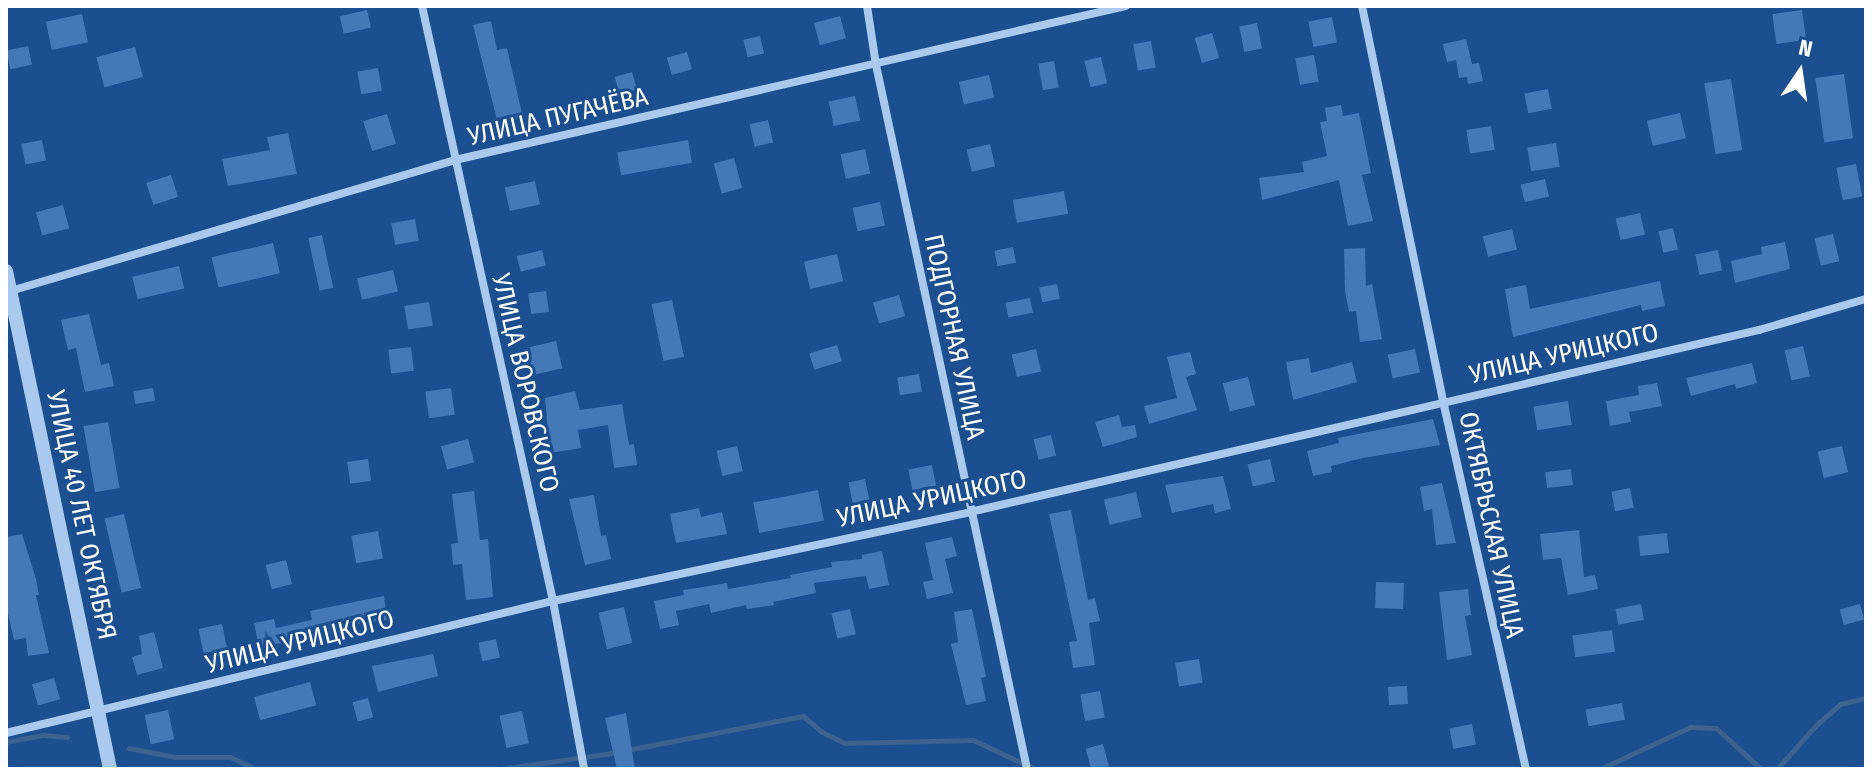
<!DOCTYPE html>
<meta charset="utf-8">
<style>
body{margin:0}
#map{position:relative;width:1872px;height:775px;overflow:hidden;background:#1b4f8f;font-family:"Fira Sans Condensed",sans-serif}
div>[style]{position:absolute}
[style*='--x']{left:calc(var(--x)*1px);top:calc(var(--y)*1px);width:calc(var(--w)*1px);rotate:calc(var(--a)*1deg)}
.stream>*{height:5px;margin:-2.5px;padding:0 2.5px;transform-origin:2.5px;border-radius:2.5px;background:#3c6290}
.building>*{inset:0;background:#4478b7;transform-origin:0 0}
.minor>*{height:8px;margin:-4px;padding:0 4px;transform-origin:4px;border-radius:4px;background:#a9c9ee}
.tertiary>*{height:14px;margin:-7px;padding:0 7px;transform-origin:7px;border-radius:7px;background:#a9c9ee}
span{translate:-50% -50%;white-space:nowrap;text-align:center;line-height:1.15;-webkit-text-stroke:6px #1b4f8f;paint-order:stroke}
.street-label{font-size:26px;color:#fff}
.frame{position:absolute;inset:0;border:8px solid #fff;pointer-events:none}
.north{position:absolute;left:1760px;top:32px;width:80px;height:80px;-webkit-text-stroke:6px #1b4f8f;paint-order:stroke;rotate:13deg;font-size:22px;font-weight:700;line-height:32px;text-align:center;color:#fff}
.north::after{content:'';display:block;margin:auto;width:28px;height:36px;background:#fff;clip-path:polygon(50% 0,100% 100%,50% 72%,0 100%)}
</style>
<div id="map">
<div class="stream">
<div style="--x:6;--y:742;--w:38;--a:-11"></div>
<div style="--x:43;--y:735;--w:24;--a:5"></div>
<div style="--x:129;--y:748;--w:47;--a:11.1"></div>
<div style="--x:175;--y:757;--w:55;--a:0"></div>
<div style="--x:230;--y:757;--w:29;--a:25"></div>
<div style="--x:500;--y:769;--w:107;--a:-8.1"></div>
<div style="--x:606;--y:754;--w:201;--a:-10.9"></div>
<div style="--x:803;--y:716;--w:25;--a:40"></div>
<div style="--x:822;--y:732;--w:25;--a:26"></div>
<div style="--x:845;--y:743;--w:128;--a:-1.3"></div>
<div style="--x:973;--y:740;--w:68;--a:25.1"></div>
<div style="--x:1600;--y:769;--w:99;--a:-25"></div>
<div style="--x:1690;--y:727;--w:26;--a:2"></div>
<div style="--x:1716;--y:728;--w:61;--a:42.3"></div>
<div style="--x:1777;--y:769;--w:57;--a:-48.5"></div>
<div style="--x:1815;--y:726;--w:33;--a:-41"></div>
<div style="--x:1840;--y:704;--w:27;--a:-13"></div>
</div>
<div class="building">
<div style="left:367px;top:10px;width:18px;height:28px;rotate:77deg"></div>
<div style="left:1802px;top:10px;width:30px;height:30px;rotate:82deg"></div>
<div style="left:82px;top:14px;width:29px;height:37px;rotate:78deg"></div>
<div style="left:840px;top:16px;width:23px;height:27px;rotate:75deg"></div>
<div style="left:1332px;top:17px;width:26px;height:24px;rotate:79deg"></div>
<div style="clip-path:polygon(491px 21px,497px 50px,507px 48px,523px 118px,498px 124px,473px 25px)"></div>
<div style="left:1257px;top:23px;width:26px;height:18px;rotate:79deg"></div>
<div style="left:1212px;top:33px;width:26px;height:18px;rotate:74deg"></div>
<div style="left:760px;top:36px;width:18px;height:17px;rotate:77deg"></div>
<div style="clip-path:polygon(1466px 39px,1472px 64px,1479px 63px,1483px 81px,1468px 84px,1467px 77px,1459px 78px,1456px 60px,1447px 62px,1443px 44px)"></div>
<div style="left:1151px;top:41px;width:27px;height:18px;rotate:80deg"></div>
<div style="left:28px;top:46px;width:19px;height:22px;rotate:78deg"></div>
<div style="left:135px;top:47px;width:31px;height:40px;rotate:75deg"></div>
<div style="left:687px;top:52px;width:18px;height:21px;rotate:74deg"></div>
<div style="left:1314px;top:55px;width:27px;height:19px;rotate:80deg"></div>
<div style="left:1101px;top:57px;width:27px;height:17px;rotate:77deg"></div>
<div style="left:1054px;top:61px;width:27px;height:16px;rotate:80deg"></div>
<div style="left:378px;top:68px;width:23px;height:21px;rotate:80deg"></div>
<div style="left:632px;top:72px;width:18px;height:18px;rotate:74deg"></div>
<div style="left:1844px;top:74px;width:65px;height:29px;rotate:82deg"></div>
<div style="left:989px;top:75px;width:23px;height:31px;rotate:77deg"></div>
<div style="left:1731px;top:79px;width:72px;height:27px;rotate:81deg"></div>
<div style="left:1548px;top:89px;width:20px;height:24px;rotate:79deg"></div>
<div style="left:855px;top:96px;width:25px;height:27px;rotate:78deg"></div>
<div style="clip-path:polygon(1341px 105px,1343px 116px,1359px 113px,1371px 173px,1362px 175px,1373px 221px,1348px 226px,1339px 180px,1262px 200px,1259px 178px,1304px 172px,1302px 162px,1327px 156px,1320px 122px,1327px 121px,1325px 108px)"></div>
<div style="left:1680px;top:113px;width:26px;height:34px;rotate:77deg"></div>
<div style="left:387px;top:114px;width:31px;height:25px;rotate:73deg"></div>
<div style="left:768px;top:120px;width:23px;height:19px;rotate:77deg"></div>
<div style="left:1491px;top:126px;width:24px;height:25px;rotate:81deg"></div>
<div style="clip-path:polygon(288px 133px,297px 174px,228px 186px,222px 159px,270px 150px,267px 137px)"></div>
<div style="left:42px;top:140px;width:21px;height:21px;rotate:79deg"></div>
<div style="left:688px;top:140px;width:23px;height:72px;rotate:80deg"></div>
<div style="left:1556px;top:143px;width:24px;height:29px;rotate:81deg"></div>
<div style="left:990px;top:144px;width:23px;height:24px;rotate:77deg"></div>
<div style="left:865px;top:149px;width:25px;height:25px;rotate:78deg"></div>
<div style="left:734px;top:158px;width:31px;height:21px;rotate:75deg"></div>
<div style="left:1856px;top:164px;width:33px;height:20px;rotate:79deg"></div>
<div style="left:171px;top:175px;width:23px;height:26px;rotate:72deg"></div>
<div style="left:1545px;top:179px;width:18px;height:25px;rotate:77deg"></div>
<div style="left:535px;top:181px;width:24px;height:31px;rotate:78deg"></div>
<div style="left:1064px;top:191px;width:23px;height:52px;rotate:80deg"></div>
<div style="left:880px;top:202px;width:24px;height:28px;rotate:78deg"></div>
<div style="left:63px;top:205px;width:24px;height:28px;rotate:75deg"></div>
<div style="left:1640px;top:213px;width:22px;height:25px;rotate:77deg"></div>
<div style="left:415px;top:219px;width:22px;height:24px;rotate:80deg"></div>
<div style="left:1673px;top:228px;width:22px;height:15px;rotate:77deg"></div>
<div style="left:1512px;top:229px;width:21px;height:30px;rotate:76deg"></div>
<div style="left:1833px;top:234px;width:28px;height:19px;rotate:77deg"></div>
<div style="left:322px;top:235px;width:54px;height:14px;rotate:78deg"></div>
<div style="clip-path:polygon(1785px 242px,1790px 269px,1735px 283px,1731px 261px,1762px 254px,1761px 247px)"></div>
<div style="left:273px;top:243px;width:31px;height:63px;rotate:77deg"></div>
<div style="left:1013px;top:247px;width:16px;height:19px;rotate:79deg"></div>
<div style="clip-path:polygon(1365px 248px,1366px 286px,1372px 284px,1382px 339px,1360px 342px,1356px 311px,1349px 312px,1345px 291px,1344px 249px)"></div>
<div style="left:542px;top:250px;width:16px;height:26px;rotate:76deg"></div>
<div style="left:1718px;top:250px;width:21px;height:23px;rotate:79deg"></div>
<div style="left:837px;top:254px;width:28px;height:34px;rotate:77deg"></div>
<div style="left:179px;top:266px;width:23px;height:48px;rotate:77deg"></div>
<div style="left:393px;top:270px;width:22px;height:37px;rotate:77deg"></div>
<div style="clip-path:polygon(1660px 281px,1665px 306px,1642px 311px,1641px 305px,1513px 337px,1505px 289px,1526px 285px,1530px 309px)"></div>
<div style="left:1057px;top:284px;width:15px;height:18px;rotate:79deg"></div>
<div style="left:546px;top:291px;width:21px;height:18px;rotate:82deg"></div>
<div style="left:899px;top:295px;width:22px;height:27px;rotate:74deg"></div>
<div style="left:1030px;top:298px;width:15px;height:25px;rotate:79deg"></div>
<div style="left:672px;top:300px;width:58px;height:21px;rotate:78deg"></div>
<div style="left:429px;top:302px;width:24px;height:25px;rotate:81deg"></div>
<div style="clip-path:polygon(89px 314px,101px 365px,109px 363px,114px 386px,85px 392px,76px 348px,68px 350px,61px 320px)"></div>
<div style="left:556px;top:341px;width:28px;height:30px;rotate:77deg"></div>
<div style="left:837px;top:345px;width:17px;height:29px;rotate:73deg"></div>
<div style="left:1803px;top:346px;width:31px;height:19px;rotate:77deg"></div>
<div style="left:411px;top:347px;width:24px;height:23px;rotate:83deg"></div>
<div style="left:1036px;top:349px;width:23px;height:25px;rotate:77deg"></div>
<div style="left:1415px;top:349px;width:24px;height:28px;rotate:78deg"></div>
<div style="clip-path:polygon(1190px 352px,1196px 374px,1186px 377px,1197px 410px,1149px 424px,1144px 406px,1177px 398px,1167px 357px)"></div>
<div style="clip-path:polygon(1309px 358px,1311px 373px,1352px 362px,1357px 382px,1293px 400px,1286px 362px)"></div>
<div style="clip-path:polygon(1752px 363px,1757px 383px,1736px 389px,1735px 384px,1691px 396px,1686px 378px)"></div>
<div style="left:919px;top:374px;width:18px;height:22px;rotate:81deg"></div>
<div style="left:1248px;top:377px;width:29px;height:26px;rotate:76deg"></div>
<div style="clip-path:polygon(1657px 383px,1662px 406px,1629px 412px,1631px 422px,1610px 426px,1606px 401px,1639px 395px,1638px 386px)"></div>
<div style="left:153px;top:388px;width:13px;height:20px;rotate:81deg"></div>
<div style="left:451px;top:388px;width:27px;height:26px;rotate:82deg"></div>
<div style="clip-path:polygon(575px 391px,580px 410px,622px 404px,629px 445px,634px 444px,637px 465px,614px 468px,608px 425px,578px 430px,581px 448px,550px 453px,545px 398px)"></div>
<div style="left:1568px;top:401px;width:24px;height:35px;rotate:81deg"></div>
<div style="clip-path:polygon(1119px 415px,1122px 427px,1135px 425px,1137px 437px,1103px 447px,1095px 422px)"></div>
<div style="clip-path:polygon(1433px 419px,1440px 445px,1363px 458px,1331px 466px,1332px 472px,1313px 476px,1307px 451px,1339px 443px,1338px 438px)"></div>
<div style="left:108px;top:422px;width:67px;height:25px;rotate:80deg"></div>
<div style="left:1051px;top:435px;width:21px;height:18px;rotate:76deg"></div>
<div style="left:468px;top:439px;width:24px;height:28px;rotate:75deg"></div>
<div style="left:737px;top:446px;width:26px;height:21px;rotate:77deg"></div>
<div style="left:1842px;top:446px;width:27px;height:25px;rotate:77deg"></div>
<div style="left:368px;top:459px;width:22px;height:21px;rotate:82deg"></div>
<div style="left:1270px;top:459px;width:23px;height:23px;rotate:77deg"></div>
<div style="left:932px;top:465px;width:21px;height:24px;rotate:79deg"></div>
<div style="left:1571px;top:469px;width:16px;height:26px;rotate:83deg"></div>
<div style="clip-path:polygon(1223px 476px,1231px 509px,1215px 513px,1213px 504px,1172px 513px,1165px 485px)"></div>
<div style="left:865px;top:479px;width:29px;height:17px;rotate:78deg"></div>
<div style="clip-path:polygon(1442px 483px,1456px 543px,1436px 545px,1432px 509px,1424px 511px,1420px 487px)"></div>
<div style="left:1630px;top:488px;width:20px;height:19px;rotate:79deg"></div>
<div style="left:818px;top:490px;width:31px;height:66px;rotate:79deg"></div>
<div style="clip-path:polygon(474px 491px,480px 540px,488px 539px,493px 597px,466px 600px,462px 564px,453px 565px,451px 544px,458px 543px,452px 494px)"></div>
<div style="left:1136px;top:492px;width:26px;height:33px;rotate:77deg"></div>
<div style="clip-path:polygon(594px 495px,601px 536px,606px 535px,611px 559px,585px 565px,569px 499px)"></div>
<div style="clip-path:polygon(699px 508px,701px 517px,722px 512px,727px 534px,676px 543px,670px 514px)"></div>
<div style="clip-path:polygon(1071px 510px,1088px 600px,1095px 598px,1100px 621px,1089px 623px,1095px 665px,1073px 668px,1069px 642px,1077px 641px,1049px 514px)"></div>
<div style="left:124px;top:514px;width:76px;height:20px;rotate:77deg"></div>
<div style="clip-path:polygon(1579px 530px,1584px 577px,1595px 575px,1598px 589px,1568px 595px,1561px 558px,1543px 560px,1540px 534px)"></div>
<div style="left:378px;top:531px;width:28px;height:27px;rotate:80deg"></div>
<div style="left:1667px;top:533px;width:20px;height:29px;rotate:84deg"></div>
<div style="clip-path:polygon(22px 534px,36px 579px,39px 595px,36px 595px,49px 653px,28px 656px,26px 638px,14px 640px,6px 605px,6px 537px)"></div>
<div style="clip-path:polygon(952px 537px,957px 556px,945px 559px,953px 593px,927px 599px,923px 582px,933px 580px,925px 543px)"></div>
<div style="clip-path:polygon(882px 551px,889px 585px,869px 589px,866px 576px,814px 583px,816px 593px,773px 602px,774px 605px,747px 609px,746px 605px,711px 613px,709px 604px,676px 611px,679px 625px,660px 629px,654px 601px,684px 595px,683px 590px,697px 588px,727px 583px,728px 589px,791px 578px,790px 575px,832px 567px,831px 562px,862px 559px,862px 555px)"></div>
<div style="left:286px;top:560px;width:25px;height:21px;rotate:76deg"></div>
<div style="left:1376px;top:582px;width:28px;height:26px;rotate:2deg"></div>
<div style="clip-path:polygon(1468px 589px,1471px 615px,1465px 616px,1472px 655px,1447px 660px,1439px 592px)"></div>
<div style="clip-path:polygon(384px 596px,387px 620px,343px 626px,344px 632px,259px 647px,254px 623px,274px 619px,276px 628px,312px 620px,310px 611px)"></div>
<div style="left:1641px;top:604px;width:16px;height:26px;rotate:79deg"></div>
<div style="left:1860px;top:604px;width:16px;height:21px;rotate:75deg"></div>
<div style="left:624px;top:607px;width:37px;height:26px;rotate:77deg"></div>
<div style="left:850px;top:609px;width:26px;height:19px;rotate:77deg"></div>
<div style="clip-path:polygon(972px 609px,986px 677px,981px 678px,986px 701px,966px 705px,951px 644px,958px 642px,954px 612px)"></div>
<div style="left:222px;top:624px;width:25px;height:24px;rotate:78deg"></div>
<div style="left:1612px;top:630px;width:22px;height:40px;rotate:82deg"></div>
<div style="clip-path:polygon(154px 632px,163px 668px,137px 675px,132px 657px,142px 654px,139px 636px)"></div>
<div style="left:496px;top:639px;width:19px;height:18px;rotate:78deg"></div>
<div style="clip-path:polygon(433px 654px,438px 676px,378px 692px,372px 666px)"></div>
<div style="left:1199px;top:659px;width:24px;height:24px;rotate:81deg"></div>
<div style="left:54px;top:678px;width:22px;height:23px;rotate:74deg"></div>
<div style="left:310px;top:682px;width:24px;height:58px;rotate:75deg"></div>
<div style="left:1407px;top:686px;width:18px;height:19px;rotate:87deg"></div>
<div style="left:1100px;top:691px;width:27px;height:20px;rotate:80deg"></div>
<div style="left:368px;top:698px;width:20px;height:16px;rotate:75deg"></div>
<div style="left:1622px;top:703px;width:17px;height:37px;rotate:80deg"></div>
<div style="left:168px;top:710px;width:30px;height:24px;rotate:78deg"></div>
<div style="left:522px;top:711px;width:33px;height:23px;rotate:78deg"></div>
<div style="clip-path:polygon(626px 713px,635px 769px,617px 769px,605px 718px)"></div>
<div style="left:1472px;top:724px;width:21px;height:23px;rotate:79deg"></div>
<div style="left:1103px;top:744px;width:23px;height:18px;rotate:75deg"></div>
</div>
<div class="minor">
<div style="--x:422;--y:6;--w:609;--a:77.58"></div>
<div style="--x:553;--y:601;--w:171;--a:79.5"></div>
<div style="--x:867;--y:6;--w:60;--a:81.3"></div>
<div style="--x:876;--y:65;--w:720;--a:77.89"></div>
<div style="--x:1362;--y:6;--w:403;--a:78.4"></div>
<div style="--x:1443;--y:401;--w:377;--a:77.3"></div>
<div style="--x:7;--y:292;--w:467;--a:-16.4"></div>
<div style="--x:455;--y:160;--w:688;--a:-12.93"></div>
<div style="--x:6;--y:733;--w:563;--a:-13.57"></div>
<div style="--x:553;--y:601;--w:426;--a:-12"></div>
<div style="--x:970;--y:512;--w:810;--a:-12.99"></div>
<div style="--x:1759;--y:330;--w:111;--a:-16.2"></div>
</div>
<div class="tertiary">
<div style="--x:6;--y:271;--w:509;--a:78.2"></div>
</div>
<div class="street-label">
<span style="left:558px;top:117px;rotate:-13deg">УЛИЦА ПУГАЧЁВА</span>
<span style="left:954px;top:337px;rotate:78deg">ПОДГОРНАЯ УЛИЦА</span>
<span style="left:1564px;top:354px;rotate:-13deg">УЛИЦА УРИЦКОГО</span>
<span style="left:525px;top:383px;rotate:77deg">УЛИЦА ВОРОВСКОГО</span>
<span style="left:932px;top:499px;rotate:-12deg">УЛИЦА УРИЦКОГО</span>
<span style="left:81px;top:515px;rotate:78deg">УЛИЦА 40 ЛЕТ ОКТЯБРЯ</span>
<span style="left:1491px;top:525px;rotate:78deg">ОКТЯБРЬСКАЯ УЛИЦА</span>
<span style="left:300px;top:642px;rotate:-14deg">УЛИЦА УРИЦКОГО</span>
</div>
<div class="frame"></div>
<div class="north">N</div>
</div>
